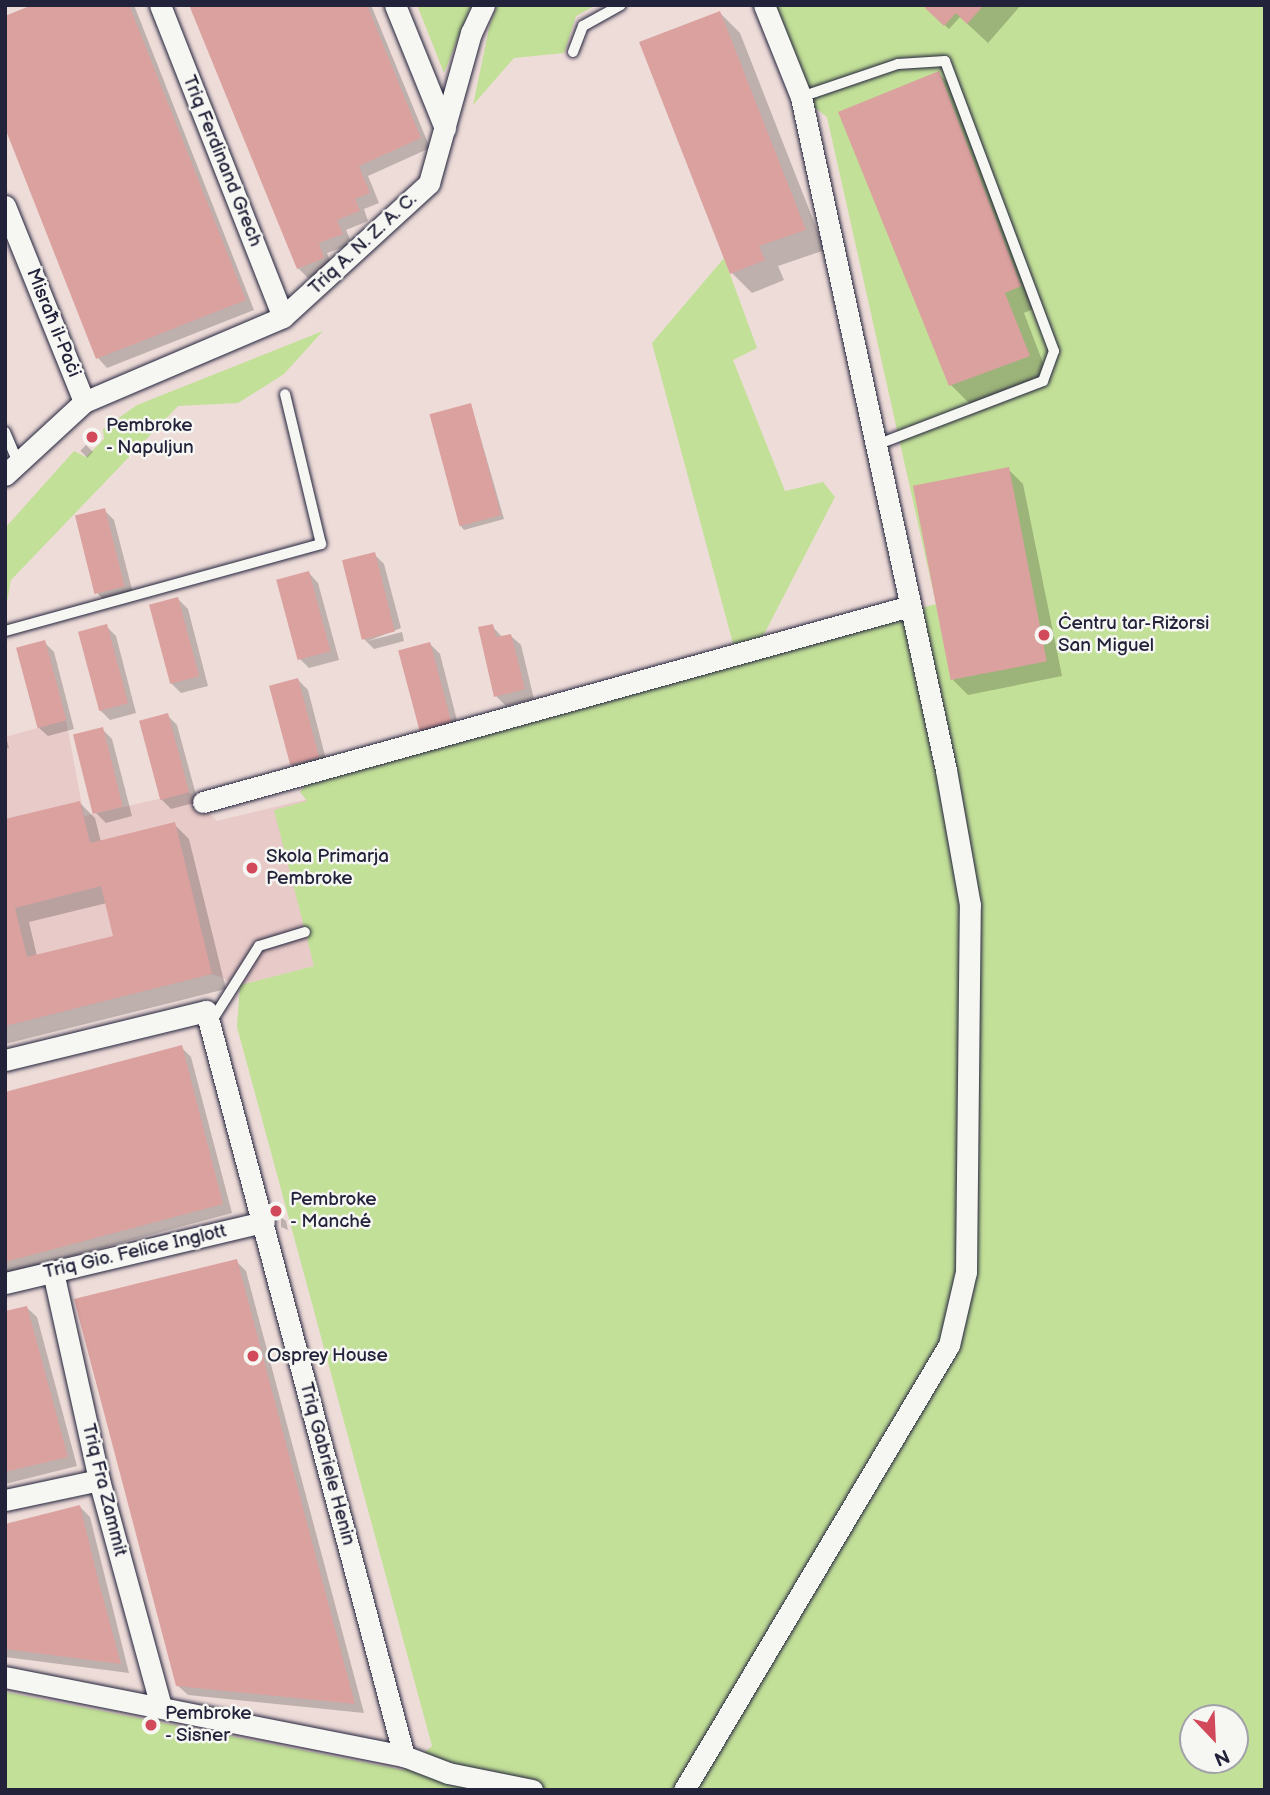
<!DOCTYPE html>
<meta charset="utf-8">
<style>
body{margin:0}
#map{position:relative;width:1270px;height:1795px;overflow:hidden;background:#eedcd9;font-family:"Balsamiq Sans",sans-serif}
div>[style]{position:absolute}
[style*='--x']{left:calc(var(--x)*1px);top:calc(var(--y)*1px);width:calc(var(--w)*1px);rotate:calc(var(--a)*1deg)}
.built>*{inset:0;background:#e8cac8}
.green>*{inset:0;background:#c3e098}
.shadow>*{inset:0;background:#0003;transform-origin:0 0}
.building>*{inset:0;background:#dba19f;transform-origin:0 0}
.roads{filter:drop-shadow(0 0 2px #22223b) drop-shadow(0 0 2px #22223b)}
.lane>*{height:10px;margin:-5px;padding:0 5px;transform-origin:5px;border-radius:5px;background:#f6f6f2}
.street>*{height:21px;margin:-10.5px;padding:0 10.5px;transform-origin:10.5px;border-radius:10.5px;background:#f6f6f2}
.dots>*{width:19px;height:19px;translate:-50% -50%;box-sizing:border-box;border:4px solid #f6f6f2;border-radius:50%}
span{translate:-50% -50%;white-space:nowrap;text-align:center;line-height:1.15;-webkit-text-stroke:5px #f6f6f2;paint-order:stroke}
.street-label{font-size:19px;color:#22223b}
.poi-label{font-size:19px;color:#22223b}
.left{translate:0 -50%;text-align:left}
.frame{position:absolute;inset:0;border:7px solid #22223b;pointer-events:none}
.north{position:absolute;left:1179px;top:1704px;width:70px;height:70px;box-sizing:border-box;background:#f6f6f2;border:2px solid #a1a1a9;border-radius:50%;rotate:157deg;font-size:19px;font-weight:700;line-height:28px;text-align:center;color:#22223b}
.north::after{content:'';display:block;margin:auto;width:24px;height:32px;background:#d1495b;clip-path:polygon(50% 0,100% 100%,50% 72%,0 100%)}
</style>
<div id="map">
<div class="built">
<div style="clip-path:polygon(66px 720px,84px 816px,189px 792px,217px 821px,470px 760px,511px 916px,240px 985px,212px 974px,5px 1026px,5px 737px)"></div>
</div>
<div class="green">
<div style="clip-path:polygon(417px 5px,471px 6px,444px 73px)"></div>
<div style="clip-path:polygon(498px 5px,596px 5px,576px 16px,564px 53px,514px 58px,473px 105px,490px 24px)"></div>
<div style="clip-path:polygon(evenodd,772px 5px,1265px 5px,1265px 1790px,5px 1790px,5px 1692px,403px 1770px,432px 1746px,237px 1027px,240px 985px,314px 966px,274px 810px,307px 801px,300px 792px,307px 782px,936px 604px,827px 117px,801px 97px,772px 5px,1193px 1718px,1235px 1718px,1235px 1760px,1193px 1760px,1193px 1718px)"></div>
<div style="clip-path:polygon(724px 258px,757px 348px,733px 360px,785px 491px,823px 482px,835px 497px,757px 648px,735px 651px,652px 343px)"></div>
<div style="clip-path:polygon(323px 331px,284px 374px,238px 403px,178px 406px,11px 580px,5px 613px,5px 528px,74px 451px,86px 457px,104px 439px,103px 429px,137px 405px)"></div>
</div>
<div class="shadow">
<div style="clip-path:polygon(37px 5px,134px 5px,254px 310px,107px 368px,98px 358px)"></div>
<div style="clip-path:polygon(192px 5px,371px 5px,430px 148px,368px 176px,379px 203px,364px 209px,368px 221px,346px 230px,352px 244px,327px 253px,333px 268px,308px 278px,298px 268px)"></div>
<div style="clip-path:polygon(930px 5px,1021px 5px,988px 43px,960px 17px,949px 29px,927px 8px)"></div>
<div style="clip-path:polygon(720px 13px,740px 33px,825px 250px,778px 266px,784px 280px,752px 293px,732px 273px)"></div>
<div style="clip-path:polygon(938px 73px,958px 93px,1040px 306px,1024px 313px,1048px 376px,971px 405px,951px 385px)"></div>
<div style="clip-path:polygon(471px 405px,504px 519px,464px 530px,460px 525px)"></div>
<div style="left:86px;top:445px;width:10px;height:8px;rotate:45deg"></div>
<div style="clip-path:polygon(1008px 469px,1023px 484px,1062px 676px,968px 695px,953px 680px)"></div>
<div style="clip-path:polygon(104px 510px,114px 520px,134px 597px,108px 604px,98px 594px)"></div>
<div style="clip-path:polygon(374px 554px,384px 564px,401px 628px,368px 641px,402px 632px,404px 641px,374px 649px,364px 639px)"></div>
<div style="clip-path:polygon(309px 573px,318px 583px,339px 660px,309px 668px,299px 658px)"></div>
<div style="clip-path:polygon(178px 599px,188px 609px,208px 686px,181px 693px,171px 683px)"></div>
<div style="clip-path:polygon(106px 626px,116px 636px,136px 713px,110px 720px,100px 710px)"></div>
<div style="clip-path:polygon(492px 626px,503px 638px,511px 636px,521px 645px,534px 699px,506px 706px,496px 696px)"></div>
<div style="clip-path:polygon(44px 642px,54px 652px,74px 729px,48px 736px,38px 727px)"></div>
<div style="clip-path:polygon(430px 644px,440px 654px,460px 732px,430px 740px,420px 730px)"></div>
<div style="clip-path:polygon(298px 680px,308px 690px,328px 767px,301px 774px,291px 764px)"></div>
<div style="clip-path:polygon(167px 715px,177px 725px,198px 802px,171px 809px,161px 799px)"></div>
<div style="clip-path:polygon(102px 729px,112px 739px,132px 816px,106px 823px,96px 813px)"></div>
<div style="clip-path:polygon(5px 733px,9px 748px,5px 749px)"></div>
<div style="clip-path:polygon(evenodd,80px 803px,95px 818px,101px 842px,174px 824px,189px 839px,226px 989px,5px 1044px,5px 821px,80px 803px,107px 903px,115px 937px,37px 956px,29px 922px,107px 903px)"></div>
<div style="clip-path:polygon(181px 1047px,191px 1057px,232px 1213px,5px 1274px,5px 1094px)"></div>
<div style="clip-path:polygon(281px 1217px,286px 1221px,288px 1230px,281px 1227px)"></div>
<div style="clip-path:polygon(236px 1261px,246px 1271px,364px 1713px,188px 1695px,177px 1685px)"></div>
<div style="clip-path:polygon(27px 1308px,37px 1317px,77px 1466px,5px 1484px,5px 1313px)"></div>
<div style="clip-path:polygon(80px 1507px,90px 1517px,129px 1673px,5px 1657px,5px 1525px)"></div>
</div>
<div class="building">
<div style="clip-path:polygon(32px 5px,129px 5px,246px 300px,96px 359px,5px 128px,5px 16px)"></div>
<div style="clip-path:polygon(189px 5px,367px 5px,421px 138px,359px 166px,370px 193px,355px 199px,360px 211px,337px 220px,343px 234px,319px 243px,324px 258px,297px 269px)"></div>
<div style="clip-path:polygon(927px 5px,984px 5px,967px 24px,956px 13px,944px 26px,925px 8px)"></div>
<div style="clip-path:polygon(720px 11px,806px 230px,759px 246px,765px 260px,730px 274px,639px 42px)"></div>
<div style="clip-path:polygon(939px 71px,1021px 286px,1005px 293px,1030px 356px,949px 386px,838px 112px)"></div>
<div style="left:471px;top:403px;width:116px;height:43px;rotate:75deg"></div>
<div style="left:1009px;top:467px;width:198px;height:98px;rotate:79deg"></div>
<div style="left:105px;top:508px;width:81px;height:31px;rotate:76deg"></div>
<div style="left:375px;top:552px;width:82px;height:34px;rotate:76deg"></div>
<div style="left:309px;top:571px;width:83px;height:34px;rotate:75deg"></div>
<div style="left:178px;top:597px;width:82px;height:30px;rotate:75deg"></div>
<div style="left:107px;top:624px;width:82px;height:30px;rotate:75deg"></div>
<div style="clip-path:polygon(493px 624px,496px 637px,511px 634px,525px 689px,494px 697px,478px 627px)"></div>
<div style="left:45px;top:640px;width:83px;height:30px;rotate:75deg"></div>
<div style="left:430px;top:642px;width:83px;height:33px;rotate:75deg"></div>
<div style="left:298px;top:678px;width:82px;height:30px;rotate:75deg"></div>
<div style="left:168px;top:713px;width:82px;height:30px;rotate:75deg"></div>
<div style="left:103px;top:727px;width:82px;height:31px;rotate:76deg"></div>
<div style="clip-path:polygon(evenodd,80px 801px,90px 843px,175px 822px,212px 974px,5px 1026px,5px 819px,80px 801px,101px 886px,113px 936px,27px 957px,15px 908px,101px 886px)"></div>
<div style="clip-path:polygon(182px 1045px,223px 1204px,5px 1262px,5px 1092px)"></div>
<div style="clip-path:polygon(237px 1259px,355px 1704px,176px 1686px,74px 1299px)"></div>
<div style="clip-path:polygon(27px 1306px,68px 1457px,5px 1472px,5px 1311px)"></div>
<div style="clip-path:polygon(80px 1505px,98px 1579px,121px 1664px,5px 1649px,5px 1524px)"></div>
</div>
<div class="roads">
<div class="lane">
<div style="--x:573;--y:52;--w:28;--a:-69"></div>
<div style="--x:583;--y:26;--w:43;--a:-28.9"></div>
<div style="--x:801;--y:97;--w:102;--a:-18.8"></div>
<div style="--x:898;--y:64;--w:47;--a:-3.7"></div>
<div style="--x:945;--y:61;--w:310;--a:69.4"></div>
<div style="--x:1054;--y:351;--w:32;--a:110"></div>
<div style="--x:1043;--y:381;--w:179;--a:159"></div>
<div style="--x:5;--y:432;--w:34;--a:67"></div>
<div style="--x:5;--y:631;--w:328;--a:-15.4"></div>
<div style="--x:321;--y:544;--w:154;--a:-103.5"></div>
<div style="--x:211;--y:1022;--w:90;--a:-57.7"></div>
<div style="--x:259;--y:946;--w:48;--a:-16.9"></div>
</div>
<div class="street">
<div style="--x:160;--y:5;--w:335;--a:68.5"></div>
<div style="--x:395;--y:5;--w:133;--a:67.9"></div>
<div style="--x:5;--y:206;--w:211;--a:68"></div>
<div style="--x:5;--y:475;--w:108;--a:-42.7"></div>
<div style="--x:84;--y:402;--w:216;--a:-23.1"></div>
<div style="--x:283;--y:317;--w:198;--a:-42.5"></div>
<div style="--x:429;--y:183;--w:156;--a:-74.4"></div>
<div style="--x:471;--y:33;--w:31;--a:-65"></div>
<div style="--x:203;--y:802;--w:734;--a:-15.49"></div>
<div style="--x:5;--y:1060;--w:207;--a:-13.7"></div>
<div style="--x:206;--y:1011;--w:771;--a:75.12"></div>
<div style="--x:53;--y:1272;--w:213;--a:77.5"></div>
<div style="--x:99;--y:1480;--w:235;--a:74.7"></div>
<div style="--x:5;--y:1283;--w:266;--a:-13.3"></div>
<div style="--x:5;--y:1500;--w:96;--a:-12"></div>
<div style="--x:5;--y:1677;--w:407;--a:11.2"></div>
<div style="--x:404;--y:1756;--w:47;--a:21.1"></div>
<div style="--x:448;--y:1773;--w:86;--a:11.4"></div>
<div style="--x:684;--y:1790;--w:518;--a:-59.23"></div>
<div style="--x:949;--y:1345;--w:75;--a:-76.9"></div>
<div style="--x:966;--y:1272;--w:367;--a:-89.4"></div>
<div style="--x:970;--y:905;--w:137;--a:-100.1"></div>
<div style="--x:946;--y:770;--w:688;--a:-102.16"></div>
<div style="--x:801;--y:97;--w:99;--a:-111.9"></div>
</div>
</div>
<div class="dots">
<div style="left:92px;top:437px;background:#d1495b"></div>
<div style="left:1044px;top:635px;background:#d1495b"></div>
<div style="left:252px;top:868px;background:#d1495b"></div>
<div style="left:276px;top:1211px;background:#d1495b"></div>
<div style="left:253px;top:1356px;background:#d1495b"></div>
<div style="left:151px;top:1725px;background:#d1495b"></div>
</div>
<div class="street-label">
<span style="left:222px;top:161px;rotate:68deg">Triq Ferdinand Grech</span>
<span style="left:363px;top:244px;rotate:-43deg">Triq A. N. Z. A. C.</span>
<span style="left:53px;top:323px;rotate:68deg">Misraħ il-Paċi</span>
<span style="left:135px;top:1252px;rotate:-13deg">Triq Gio. Felice Inglott</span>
<span style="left:327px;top:1464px;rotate:75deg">Triq Gabriele Henin</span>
<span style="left:104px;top:1490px;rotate:76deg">Triq Fra Zammit</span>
</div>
<div class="poi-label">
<span class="left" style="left:106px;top:437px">Pembroke<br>- Napuljun</span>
<span class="left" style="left:1058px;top:635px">Ċentru tar-Riżorsi<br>San Miguel</span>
<span class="left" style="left:266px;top:868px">Skola Primarja<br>Pembroke</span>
<span class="left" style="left:290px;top:1211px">Pembroke<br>- Manché</span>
<span class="left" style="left:267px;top:1356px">Osprey House</span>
<span class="left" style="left:165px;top:1725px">Pembroke<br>- Sisner</span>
</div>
<div class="frame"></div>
<div class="north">N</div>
</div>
